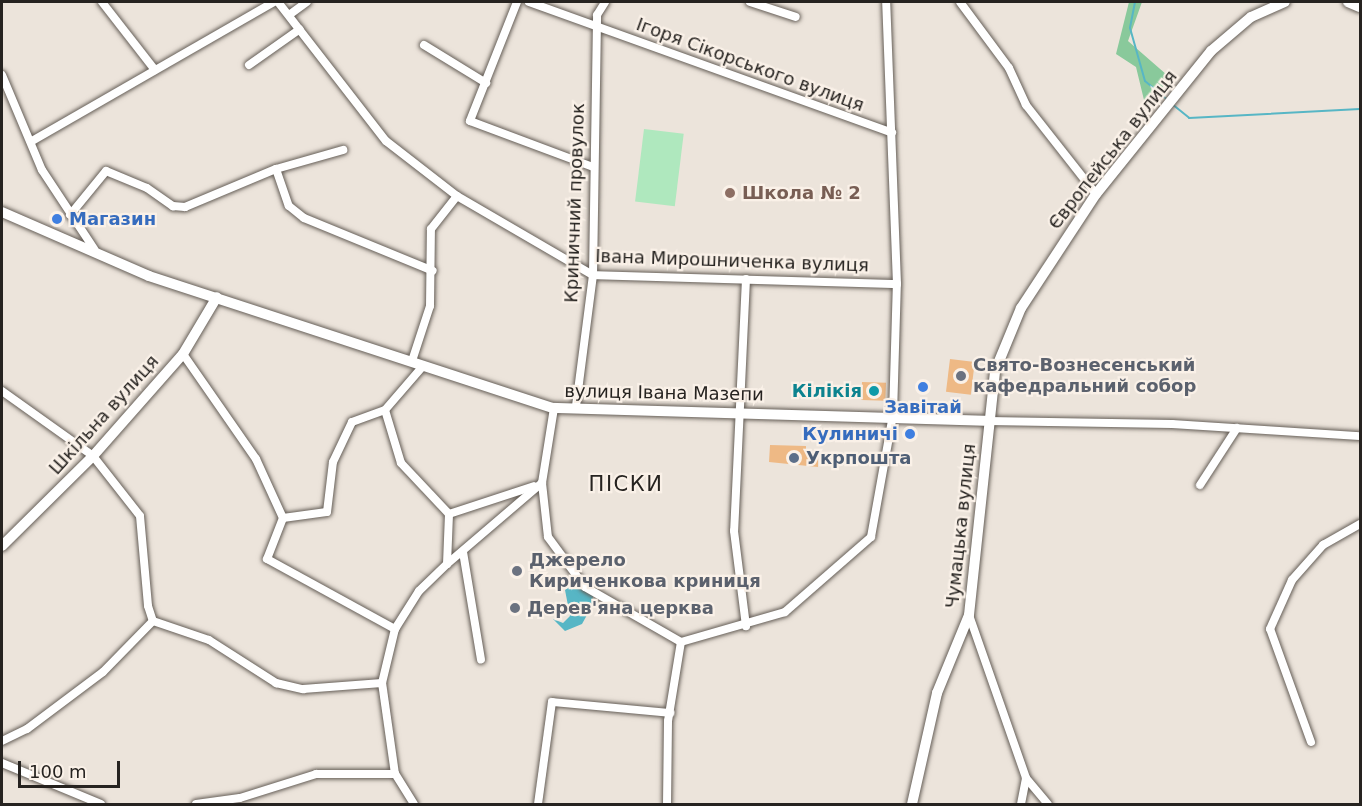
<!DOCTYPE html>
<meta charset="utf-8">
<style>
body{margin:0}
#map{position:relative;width:1362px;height:806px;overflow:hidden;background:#ece4db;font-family:"DejaVu Sans",sans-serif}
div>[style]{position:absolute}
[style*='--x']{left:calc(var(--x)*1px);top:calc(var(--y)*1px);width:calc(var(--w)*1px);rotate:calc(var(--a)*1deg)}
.green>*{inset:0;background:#afe8be;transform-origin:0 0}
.forest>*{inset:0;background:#89c99b}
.water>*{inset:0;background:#57b6c5}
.stream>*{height:2px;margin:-1px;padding:0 1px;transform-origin:1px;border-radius:1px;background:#57b6c5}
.building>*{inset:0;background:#eeb985;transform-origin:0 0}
.roads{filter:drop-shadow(0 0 2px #655e57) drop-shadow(0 0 2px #655e57)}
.minor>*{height:8px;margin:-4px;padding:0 4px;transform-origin:4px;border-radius:4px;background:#fff}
.tertiary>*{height:10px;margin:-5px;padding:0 5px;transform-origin:5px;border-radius:5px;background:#fff}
.dots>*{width:16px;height:16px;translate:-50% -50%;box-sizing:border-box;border:3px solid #faf1e8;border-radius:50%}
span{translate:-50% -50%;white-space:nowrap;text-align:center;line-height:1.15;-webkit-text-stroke:4.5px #faf1e8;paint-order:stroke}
.street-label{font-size:18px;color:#262320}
.education-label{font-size:18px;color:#785e54;font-weight:700}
.left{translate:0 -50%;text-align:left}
.shop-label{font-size:18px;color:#366cbe;font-weight:700}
.right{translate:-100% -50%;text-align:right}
.worship-label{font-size:18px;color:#5b616d;font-weight:700}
.culture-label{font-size:18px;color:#0d838f;font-weight:700}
.service-label{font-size:18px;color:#4e5e75;font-weight:700}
.quarter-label{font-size:21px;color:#262320;letter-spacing:1.5px}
.frame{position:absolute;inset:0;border:3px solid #262320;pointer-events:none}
.scale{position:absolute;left:18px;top:761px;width:102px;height:27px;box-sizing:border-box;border:3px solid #262320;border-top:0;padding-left:8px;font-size:18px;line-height:21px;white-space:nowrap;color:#262320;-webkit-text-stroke:4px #faf1e8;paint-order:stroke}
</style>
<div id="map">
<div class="green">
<div style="left:644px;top:129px;width:40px;height:73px;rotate:7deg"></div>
</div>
<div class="forest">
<div style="clip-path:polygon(1129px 2px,1142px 2px,1128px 41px,1167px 75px,1159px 98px,1144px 100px,1136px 67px,1116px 54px)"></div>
</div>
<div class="water">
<div style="clip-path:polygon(574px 584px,593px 595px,592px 606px,582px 624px,565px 631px,553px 619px,563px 623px,570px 616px,565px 590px)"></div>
</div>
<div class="stream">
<div style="--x:1135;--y:2;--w:26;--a:101"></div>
<div style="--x:1130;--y:28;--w:55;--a:74.2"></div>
<div style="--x:1145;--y:81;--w:30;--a:40"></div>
<div style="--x:1172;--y:104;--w:22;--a:39"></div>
<div style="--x:1189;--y:118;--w:171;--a:-3"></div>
</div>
<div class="building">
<div style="left:950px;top:359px;width:25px;height:33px;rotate:7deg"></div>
<div style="left:862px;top:382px;width:24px;height:18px;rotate:2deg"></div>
<div style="clip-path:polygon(770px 445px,806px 446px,806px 453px,818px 454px,818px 467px,769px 462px)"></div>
</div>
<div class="roads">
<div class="minor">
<div style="--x:102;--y:2;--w:86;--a:52.1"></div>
<div style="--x:278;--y:2;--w:176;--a:52.2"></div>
<div style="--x:386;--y:141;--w:90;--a:37.8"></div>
<div style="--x:457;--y:196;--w:157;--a:30.2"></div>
<div style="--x:593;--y:275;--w:304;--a:1.7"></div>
<div style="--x:517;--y:2;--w:128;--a:111.6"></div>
<div style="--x:470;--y:121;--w:131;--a:20.5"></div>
<div style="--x:529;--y:2;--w:386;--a:19.8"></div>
<div style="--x:750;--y:2;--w:48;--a:18.1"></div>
<div style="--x:960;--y:2;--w:82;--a:53.4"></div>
<div style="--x:1009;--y:68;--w:41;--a:65.3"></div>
<div style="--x:1026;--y:105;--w:113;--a:51.8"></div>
<div style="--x:289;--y:15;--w:22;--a:-36"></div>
<div style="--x:424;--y:45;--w:73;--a:31.5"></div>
<div style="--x:249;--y:65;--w:62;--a:-35.2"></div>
<div style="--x:2;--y:75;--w:103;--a:67.2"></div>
<div style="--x:42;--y:170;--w:95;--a:56.6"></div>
<div style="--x:32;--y:141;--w:279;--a:-29.9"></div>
<div style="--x:276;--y:169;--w:39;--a:71"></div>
<div style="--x:289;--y:206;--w:19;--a:39"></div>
<div style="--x:304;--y:218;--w:139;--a:22.3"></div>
<div style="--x:70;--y:215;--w:57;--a:-50.7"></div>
<div style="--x:106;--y:171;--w:44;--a:22.5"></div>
<div style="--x:147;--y:188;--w:32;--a:35"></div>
<div style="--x:173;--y:206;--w:12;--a:5"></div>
<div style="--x:185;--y:207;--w:99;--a:-22.7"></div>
<div style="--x:276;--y:169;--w:70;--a:-15.8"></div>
<div style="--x:746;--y:279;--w:252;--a:92.7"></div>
<div style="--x:734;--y:531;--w:96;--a:82.8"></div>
<div style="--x:183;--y:354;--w:128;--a:55.2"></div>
<div style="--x:256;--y:459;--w:65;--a:65.4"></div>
<div style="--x:283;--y:518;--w:44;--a:111.3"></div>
<div style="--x:267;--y:559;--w:146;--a:28.7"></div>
<div style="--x:412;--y:361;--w:58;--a:-71.9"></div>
<div style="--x:430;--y:306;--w:77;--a:-89.3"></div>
<div style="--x:431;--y:229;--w:42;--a:-51.8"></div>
<div style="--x:2;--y:391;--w:112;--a:35.5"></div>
<div style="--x:93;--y:456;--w:76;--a:51.9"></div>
<div style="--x:140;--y:516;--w:90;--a:84.9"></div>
<div style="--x:148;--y:606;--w:16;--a:72"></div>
<div style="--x:153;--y:621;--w:59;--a:18.7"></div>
<div style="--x:209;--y:640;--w:80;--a:32.7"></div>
<div style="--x:276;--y:683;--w:28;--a:13"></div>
<div style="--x:303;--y:689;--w:79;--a:-4.3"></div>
<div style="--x:576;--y:406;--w:132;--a:-82.6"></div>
<div style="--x:593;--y:275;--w:260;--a:-89.1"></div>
<div style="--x:597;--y:15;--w:15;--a:-58"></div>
<div style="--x:554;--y:408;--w:76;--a:99.1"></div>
<div style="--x:542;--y:483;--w:54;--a:83.7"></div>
<div style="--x:548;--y:537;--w:62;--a:53.5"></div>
<div style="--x:585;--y:587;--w:111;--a:29.8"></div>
<div style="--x:681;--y:642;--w:108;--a:-16.1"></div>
<div style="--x:785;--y:612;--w:114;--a:-41.1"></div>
<div style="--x:871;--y:537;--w:124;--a:-79.8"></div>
<div style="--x:893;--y:415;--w:131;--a:-88.3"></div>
<div style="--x:897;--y:284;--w:282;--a:-92.2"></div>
<div style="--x:988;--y:421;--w:184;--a:0.9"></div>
<div style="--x:1172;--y:424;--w:188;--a:3.7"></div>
<div style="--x:1200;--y:485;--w:68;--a:-57"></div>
<div style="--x:449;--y:514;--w:89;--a:-18.2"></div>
<div style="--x:283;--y:518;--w:44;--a:-7.8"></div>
<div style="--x:327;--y:512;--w:50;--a:-83.2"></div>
<div style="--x:333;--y:462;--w:44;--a:-64.6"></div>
<div style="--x:352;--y:422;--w:35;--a:-20"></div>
<div style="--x:463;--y:552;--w:109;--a:80.5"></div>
<div style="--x:447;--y:564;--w:125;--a:-40.5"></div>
<div style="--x:969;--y:615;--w:173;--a:70.7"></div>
<div style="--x:1026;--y:778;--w:34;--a:50"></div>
<div style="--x:2;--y:741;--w:28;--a:-26"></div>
<div style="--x:27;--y:729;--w:95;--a:-36.9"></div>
<div style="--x:103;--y:672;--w:71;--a:-45.6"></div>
<div style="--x:1311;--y:742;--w:120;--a:-109.9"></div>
<div style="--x:1270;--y:629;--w:54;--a:-65.8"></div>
<div style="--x:1292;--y:580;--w:47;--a:-48.5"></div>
<div style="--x:1323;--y:545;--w:43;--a:-29.6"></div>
<div style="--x:2;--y:763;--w:107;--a:22.5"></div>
<div style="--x:196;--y:804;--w:44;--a:-7.8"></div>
<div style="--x:240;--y:798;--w:80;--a:-17.5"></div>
<div style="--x:316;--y:774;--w:79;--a:0"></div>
<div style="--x:414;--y:804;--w:36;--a:-122"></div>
<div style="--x:395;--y:774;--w:92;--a:-98.1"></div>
<div style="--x:382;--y:683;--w:56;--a:-76.5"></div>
<div style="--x:395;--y:629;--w:45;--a:-57.7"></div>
<div style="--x:419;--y:591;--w:39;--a:-44"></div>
<div style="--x:447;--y:564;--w:50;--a:-87.7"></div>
<div style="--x:449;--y:514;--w:70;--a:-133.3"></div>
<div style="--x:401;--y:463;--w:55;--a:-106.8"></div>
<div style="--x:385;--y:410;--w:58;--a:-49.2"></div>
<div style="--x:538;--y:804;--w:103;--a:-82.2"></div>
<div style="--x:552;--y:702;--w:119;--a:5.3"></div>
<div style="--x:667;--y:804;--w:83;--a:-89.3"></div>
<div style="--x:668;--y:721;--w:80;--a:-80.7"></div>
<div style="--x:1021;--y:804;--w:26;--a:-79"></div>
</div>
<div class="tertiary">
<div style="--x:1348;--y:2;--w:13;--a:23"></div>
<div style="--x:2;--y:212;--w:160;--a:23.5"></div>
<div style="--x:149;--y:276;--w:426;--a:18.1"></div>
<div style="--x:554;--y:408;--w:434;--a:1.7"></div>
<div style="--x:2;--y:546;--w:128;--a:-44.7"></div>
<div style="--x:93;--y:456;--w:136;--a:-48.6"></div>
<div style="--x:183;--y:354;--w:66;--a:-59.2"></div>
<div style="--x:912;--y:804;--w:114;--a:-77.3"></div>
<div style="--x:937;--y:693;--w:84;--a:-67.7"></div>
<div style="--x:969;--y:615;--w:245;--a:-83.9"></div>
<div style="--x:995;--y:371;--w:68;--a:-67.6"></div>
<div style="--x:1021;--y:308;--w:136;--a:-56.7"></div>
<div style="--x:1096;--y:194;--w:184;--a:-51.2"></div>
<div style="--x:1211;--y:51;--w:52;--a:-40.4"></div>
<div style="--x:1251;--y:17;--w:37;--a:-24"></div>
</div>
</div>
<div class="dots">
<div style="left:730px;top:193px;background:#8d6e63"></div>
<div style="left:57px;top:219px;background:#3f7fe0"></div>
<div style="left:961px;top:376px;background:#6b7280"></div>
<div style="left:923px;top:387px;background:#3f7fe0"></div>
<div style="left:874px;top:391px;background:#0f9aa8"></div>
<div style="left:910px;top:434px;background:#3f7fe0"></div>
<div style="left:794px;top:458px;background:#5c6f8a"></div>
<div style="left:517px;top:571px;background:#6b7280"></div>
<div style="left:515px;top:608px;background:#6b7280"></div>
</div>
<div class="street-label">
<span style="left:750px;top:65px;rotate:20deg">Ігоря Сікорського вулиця</span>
<span style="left:1113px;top:150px;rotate:-52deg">Європейська вулиця</span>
<span style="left:575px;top:203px;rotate:-88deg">Криничний провулок</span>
<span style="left:732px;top:261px;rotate:2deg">Івана Мирошниченка вулиця</span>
<span style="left:664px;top:393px;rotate:1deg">вулиця Івана Мазепи</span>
<span style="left:104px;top:415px;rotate:-48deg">Шкільна вулиця</span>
<span style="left:961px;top:526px;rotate:-84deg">Чумацька вулиця</span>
</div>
<div class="education-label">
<span class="left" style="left:742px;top:193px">Школа № 2</span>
</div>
<div class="shop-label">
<span class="left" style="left:69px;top:219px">Магазин</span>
<span style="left:923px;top:407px">Завітай</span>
<span class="right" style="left:898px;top:434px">Кулиничі</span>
</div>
<div class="worship-label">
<span class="left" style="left:973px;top:376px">Свято-Вознесенський<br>кафедральний собор</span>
<span class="left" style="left:529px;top:571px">Джерело<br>Кириченкова криниця</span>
<span class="left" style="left:527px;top:608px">Дерев'яна церква</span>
</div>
<div class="culture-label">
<span class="right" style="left:862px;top:391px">Кілікія</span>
</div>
<div class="service-label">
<span class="left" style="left:806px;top:458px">Укрпошта</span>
</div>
<div class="quarter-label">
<span style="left:626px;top:484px">ПІСКИ</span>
</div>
<div class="frame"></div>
<div class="scale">100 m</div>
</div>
